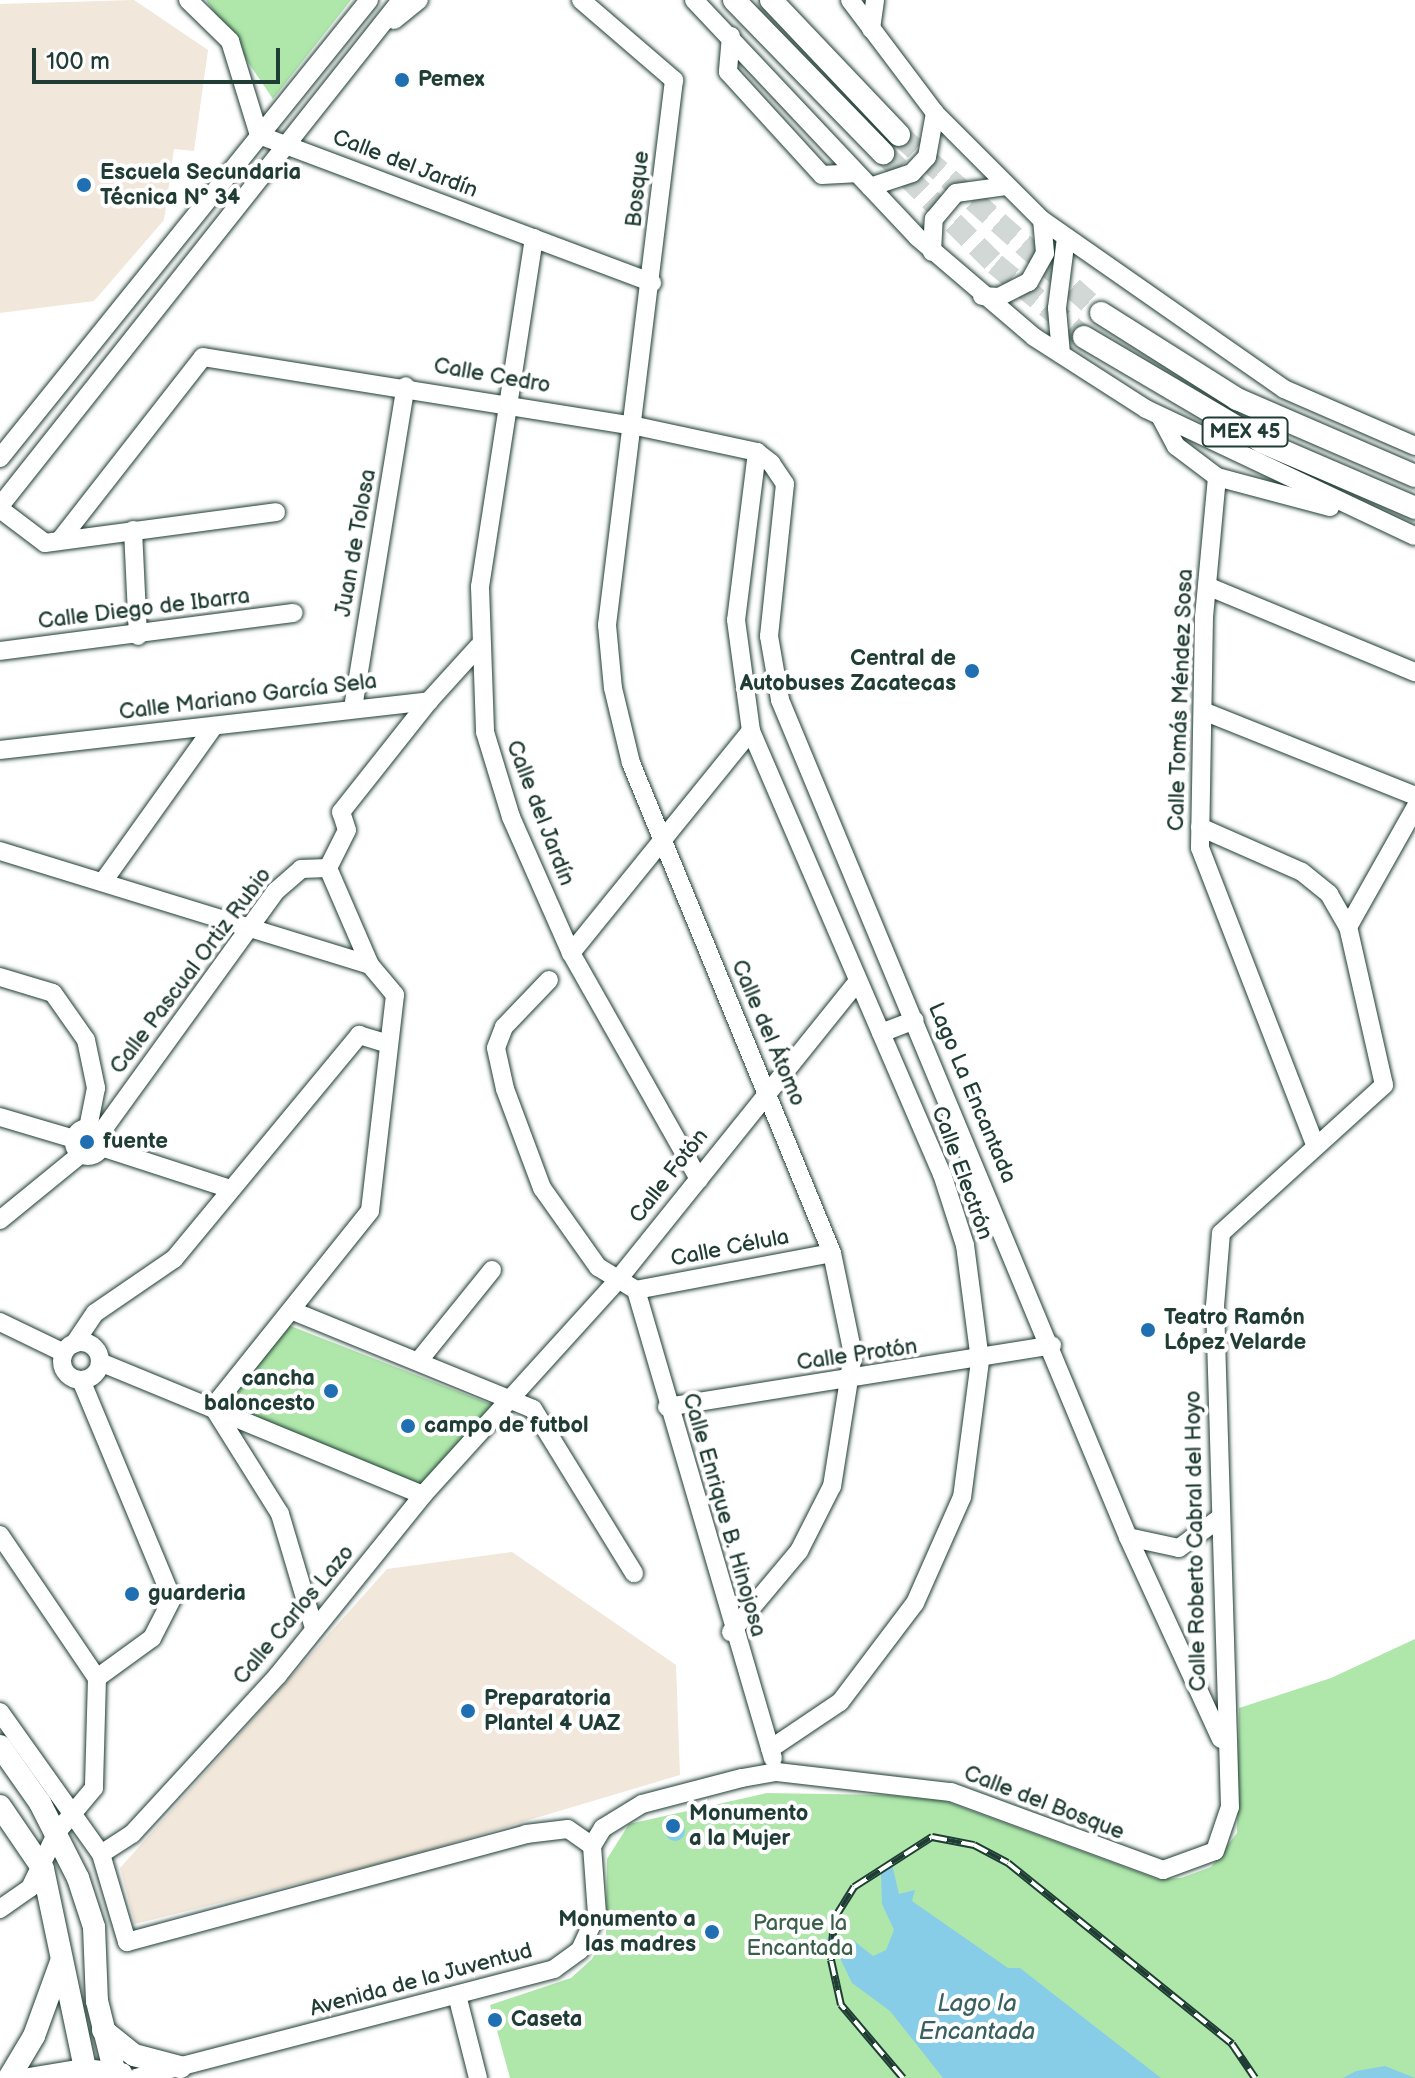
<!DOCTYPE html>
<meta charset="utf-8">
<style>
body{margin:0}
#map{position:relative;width:1415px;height:2078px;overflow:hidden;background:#fff;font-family:"Balsamiq Sans",sans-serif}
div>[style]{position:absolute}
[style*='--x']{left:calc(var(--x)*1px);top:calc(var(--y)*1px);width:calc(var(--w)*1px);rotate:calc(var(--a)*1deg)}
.built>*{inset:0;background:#f1e7da}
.green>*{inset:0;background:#afe7ab}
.water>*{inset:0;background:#87cde8}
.round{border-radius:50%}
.major-tunnel>*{height:22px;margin-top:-11px;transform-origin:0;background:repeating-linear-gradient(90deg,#d2d8d6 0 22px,transparent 0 33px)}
.roads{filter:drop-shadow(0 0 2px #1f3d34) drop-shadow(0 0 2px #1f3d34)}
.minor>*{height:18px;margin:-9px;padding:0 9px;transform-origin:9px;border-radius:9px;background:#fff}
.minor>.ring{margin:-9px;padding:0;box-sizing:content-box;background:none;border:18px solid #fff;border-radius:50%}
.major>*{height:22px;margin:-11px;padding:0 11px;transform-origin:11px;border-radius:11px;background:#fff}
.rail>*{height:8px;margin-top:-4px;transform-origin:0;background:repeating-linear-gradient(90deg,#fff 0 15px,#1f3d34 0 30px);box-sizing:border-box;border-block:2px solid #1f3d34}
.dots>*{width:22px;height:22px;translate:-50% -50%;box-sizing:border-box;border:4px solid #fff;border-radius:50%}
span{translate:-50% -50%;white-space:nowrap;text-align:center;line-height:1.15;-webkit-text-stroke:8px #fff;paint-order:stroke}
.shield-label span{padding:2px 6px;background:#fff;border:2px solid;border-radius:6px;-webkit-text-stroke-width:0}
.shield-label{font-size:20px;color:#1f3d34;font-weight:700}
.poi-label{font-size:22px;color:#1f3d34;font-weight:700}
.left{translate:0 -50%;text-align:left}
.right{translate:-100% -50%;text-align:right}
.street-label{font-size:22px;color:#1f3d34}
.park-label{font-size:22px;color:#3c5f4c}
.water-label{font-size:24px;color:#396161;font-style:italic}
.scale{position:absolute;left:32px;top:48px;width:248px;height:36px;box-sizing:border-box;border:4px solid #1f3d34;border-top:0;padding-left:10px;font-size:24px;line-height:28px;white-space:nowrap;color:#1f3d34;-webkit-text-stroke:6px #fff;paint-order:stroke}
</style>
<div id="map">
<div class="built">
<div style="clip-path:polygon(134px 0,208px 50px,194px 151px,174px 149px,164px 220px,94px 301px,0 313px,0 4px)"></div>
<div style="clip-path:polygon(512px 1552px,676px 1665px,680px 1775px,402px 1858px,135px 1924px,120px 1868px,387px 1569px)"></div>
</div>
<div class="green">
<div style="clip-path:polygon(206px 0,351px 0,273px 99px)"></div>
<div style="clip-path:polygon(283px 1323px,493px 1405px,421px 1488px,214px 1403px)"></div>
<div style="clip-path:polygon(1415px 1639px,1415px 2078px,510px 2078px,490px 2005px,571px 1978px,592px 1959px,606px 1935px,607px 1859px,629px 1824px,767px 1793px,886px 1795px,945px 1801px,1157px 1879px,1181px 1878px,1211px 1867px,1237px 1833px,1239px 1708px,1331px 1678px)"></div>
</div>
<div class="water">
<div class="round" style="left:665px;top:1821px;width:20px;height:20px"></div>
<div style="clip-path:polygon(892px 1864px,899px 1894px,915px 1890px,912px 1901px,1008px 1968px,1020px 1968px,1161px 2078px,943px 2078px,890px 2011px,852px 1983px,838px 1954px,825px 1948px,828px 1936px,835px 1943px,853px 1940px,873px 1956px,886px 1950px,894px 1930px,882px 1904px,881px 1874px)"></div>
<div style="clip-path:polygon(1385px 2066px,1415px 2078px,1343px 2078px,1356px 2071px)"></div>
</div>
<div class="major-tunnel">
<div style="--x:899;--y:135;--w:269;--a:41.4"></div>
<div style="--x:883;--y:153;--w:158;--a:44.7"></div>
<div style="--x:995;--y:264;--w:115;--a:39.4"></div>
</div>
<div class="roads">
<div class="minor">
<div style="--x:188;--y:0;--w:59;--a:44.3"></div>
<div style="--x:230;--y:41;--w:98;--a:72.9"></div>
<div style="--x:259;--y:135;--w:420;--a:20.6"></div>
<div style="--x:581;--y:0;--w:123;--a:40.7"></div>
<div style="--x:674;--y:80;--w:549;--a:97.01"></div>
<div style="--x:607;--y:625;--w:63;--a:84.6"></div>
<div style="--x:613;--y:688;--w:77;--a:76.5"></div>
<div style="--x:631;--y:763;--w:530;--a:67.7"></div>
<div style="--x:832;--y:1253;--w:103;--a:78.3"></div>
<div style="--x:853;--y:1354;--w:134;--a:99"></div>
<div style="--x:832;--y:1486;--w:73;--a:116.9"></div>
<div style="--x:799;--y:1551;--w:106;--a:130"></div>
<div style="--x:694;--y:0;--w:325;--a:46.7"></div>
<div style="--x:917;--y:237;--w:154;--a:40.5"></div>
<div style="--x:1034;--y:337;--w:133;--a:32.7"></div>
<div style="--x:1146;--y:409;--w:297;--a:25.3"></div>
<div style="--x:850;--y:0;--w:141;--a:53"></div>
<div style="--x:935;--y:113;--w:151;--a:45"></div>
<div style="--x:1042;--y:220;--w:295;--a:34.9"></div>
<div style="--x:1284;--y:389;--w:143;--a:23.5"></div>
<div style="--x:394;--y:20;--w:32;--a:-39"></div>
<div style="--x:871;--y:29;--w:29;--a:-82"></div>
<div style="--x:731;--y:36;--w:36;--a:95"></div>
<div style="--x:728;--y:72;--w:139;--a:47.6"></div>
<div style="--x:822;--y:175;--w:33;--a:-3"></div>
<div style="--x:870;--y:187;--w:44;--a:-18.4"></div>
<div style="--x:912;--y:173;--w:22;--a:-47"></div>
<div style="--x:927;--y:157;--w:45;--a:-79.7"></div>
<div style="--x:534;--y:238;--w:353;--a:98.8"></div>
<div style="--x:480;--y:587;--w:145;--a:88"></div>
<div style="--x:485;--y:732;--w:89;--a:73"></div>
<div style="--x:511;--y:817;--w:149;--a:66.2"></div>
<div style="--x:571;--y:953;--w:260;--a:60.5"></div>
<div style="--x:932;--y:252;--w:33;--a:-87"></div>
<div style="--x:934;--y:219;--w:34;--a:-50"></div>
<div style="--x:956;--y:193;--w:50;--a:-8"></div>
<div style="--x:982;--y:296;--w:17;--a:3"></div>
<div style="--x:999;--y:297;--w:34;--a:-27"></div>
<div style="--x:1029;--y:282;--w:33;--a:-61"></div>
<div style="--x:1045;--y:253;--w:33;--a:-95"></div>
<div style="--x:1061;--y:354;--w:46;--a:-95"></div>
<div style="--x:1057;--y:308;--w:71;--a:-82.7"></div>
<div style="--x:1160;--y:416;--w:34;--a:62"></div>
<div style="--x:1176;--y:446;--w:51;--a:37.1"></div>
<div style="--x:1217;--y:477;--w:117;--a:14.9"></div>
<div style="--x:757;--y:452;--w:169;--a:97.1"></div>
<div style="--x:736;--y:620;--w:112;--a:82.3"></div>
<div style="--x:751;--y:731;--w:482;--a:66.7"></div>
<div style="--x:942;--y:1174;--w:75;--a:72.1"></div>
<div style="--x:965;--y:1245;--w:117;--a:82.6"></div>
<div style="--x:980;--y:1361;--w:137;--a:97.5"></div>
<div style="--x:962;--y:1497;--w:116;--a:113.9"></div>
<div style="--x:915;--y:1603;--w:124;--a:127.1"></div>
<div style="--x:840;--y:1702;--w:84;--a:146.1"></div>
<div style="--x:0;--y:458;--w:588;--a:-51.14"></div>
<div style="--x:1217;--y:477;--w:141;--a:95.3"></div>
<div style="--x:1204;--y:617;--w:231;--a:91"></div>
<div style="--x:1200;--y:848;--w:318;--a:68.8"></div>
<div style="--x:0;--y:506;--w:646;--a:-51.6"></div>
<div style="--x:0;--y:509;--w:56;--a:37.1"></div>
<div style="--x:45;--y:543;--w:233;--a:-7.6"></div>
<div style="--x:133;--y:530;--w:106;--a:87.3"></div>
<div style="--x:60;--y:540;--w:232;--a:-52"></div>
<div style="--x:203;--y:357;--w:438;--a:9.1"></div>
<div style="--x:636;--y:426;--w:124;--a:12.1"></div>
<div style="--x:757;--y:452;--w:18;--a:38"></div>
<div style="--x:771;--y:463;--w:25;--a:56"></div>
<div style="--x:785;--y:484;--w:153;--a:96"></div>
<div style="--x:769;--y:636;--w:65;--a:80.2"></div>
<div style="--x:780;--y:700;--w:906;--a:67.42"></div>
<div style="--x:1128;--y:1537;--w:222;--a:65.3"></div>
<div style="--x:1207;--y:586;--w:225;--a:22.5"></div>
<div style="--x:0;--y:651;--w:296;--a:-7.4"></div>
<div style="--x:353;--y:708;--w:326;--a:-80.7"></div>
<div style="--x:1203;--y:711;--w:228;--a:21.8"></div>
<div style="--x:0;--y:750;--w:432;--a:-6.5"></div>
<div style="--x:429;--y:701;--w:73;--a:-47.8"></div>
<div style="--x:1200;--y:827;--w:111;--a:23.8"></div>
<div style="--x:1302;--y:872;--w:35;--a:39"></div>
<div style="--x:1329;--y:894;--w:38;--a:60"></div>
<div style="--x:0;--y:851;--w:387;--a:17.1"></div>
<div style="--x:370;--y:965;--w:39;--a:50"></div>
<div style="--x:395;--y:995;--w:217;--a:96.6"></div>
<div style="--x:370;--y:1211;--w:251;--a:128.7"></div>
<div style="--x:213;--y:1407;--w:126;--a:57.9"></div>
<div style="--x:280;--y:1514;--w:119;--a:73.4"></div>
<div style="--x:328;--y:868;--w:106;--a:66.6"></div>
<div style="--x:105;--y:879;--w:188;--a:-54.5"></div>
<div style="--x:571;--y:953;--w:286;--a:-51"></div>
<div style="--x:0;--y:977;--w:55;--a:16.8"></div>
<div style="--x:53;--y:993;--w:57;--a:54.9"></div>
<div style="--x:86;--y:1040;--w:49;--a:78.2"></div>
<div style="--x:96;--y:1088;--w:41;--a:101.3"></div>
<div style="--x:549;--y:980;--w:65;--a:133.8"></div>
<div style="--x:504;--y:1027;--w:22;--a:111"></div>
<div style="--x:496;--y:1048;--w:42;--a:77.6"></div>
<div style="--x:505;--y:1089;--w:106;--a:69.5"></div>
<div style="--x:542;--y:1188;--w:97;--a:54.7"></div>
<div style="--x:598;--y:1267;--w:44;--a:31.2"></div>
<div style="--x:636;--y:1290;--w:488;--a:73.7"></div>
<div style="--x:881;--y:1033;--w:36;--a:-21"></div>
<div style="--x:0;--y:1117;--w:77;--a:16.6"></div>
<div class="ring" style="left:74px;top:1128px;width:10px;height:10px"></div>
<div style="--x:100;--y:1134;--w:300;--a:-54.1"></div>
<div style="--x:276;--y:891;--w:33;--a:-41"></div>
<div style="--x:301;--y:869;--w:27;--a:-2"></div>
<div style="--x:328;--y:868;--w:42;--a:-63.4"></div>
<div style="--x:347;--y:830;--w:19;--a:-108"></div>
<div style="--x:341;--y:812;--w:142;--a:-51.6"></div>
<div style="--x:101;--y:1147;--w:136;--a:18"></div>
<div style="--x:0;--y:1220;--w:104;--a:-39.2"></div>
<div style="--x:636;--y:1290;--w:199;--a:-10.7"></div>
<div style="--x:293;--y:1311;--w:259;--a:22.2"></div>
<div style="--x:533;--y:1409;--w:193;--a:58.4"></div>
<div style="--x:0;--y:1322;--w:71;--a:25.8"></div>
<div class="ring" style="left:62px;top:1342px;width:20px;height:20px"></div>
<div style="--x:74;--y:1344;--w:37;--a:-56"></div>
<div style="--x:95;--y:1313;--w:96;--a:-34.4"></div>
<div style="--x:174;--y:1259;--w:291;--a:-50.4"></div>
<div style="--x:359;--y:1035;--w:28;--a:17"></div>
<div style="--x:421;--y:1358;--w:113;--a:-51.1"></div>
<div style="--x:100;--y:1362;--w:349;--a:22.4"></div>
<div style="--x:81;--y:1380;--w:237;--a:67.4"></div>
<div style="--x:172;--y:1599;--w:44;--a:117.1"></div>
<div style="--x:152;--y:1638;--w:68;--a:144"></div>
<div style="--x:667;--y:1407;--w:390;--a:-9.1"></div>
<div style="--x:0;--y:1535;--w:173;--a:55.9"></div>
<div style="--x:97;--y:1678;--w:110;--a:91.6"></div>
<div style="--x:94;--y:1788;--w:57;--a:130.1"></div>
<div style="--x:57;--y:1832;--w:62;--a:115.7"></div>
<div style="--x:30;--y:1888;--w:37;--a:145"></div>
<div style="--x:1128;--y:1537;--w:52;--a:12.2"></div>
<div style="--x:1179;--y:1548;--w:51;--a:-36.2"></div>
<div style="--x:0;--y:1712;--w:174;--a:54.6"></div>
<div style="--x:101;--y:1854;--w:92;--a:73.5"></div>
<div style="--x:127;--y:1942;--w:413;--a:-15.1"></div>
<div style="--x:526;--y:1834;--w:42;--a:-6.8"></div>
<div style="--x:568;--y:1829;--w:29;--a:35"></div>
<div style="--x:101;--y:1854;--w:37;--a:-33"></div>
<div style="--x:132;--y:1834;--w:216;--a:-47.4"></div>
<div style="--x:278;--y:1675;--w:231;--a:-51.1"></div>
<div style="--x:423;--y:1495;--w:287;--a:-47.8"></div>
<div style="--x:616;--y:1282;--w:386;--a:-51.2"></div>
<div style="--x:457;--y:1995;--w:86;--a:75.8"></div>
<div style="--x:24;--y:2078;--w:61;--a:-9.5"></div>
<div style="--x:84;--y:2068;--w:39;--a:6"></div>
<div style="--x:136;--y:2078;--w:432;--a:-14.6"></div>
<div style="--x:554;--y:1969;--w:32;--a:-36"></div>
<div style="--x:580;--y:1950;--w:40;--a:-65"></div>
<div style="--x:597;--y:1914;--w:68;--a:-94.2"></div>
<div style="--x:592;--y:1846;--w:21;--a:-59"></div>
<div style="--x:603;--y:1828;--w:46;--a:-31.6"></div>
<div style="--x:642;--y:1804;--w:103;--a:-14.6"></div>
<div style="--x:742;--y:1778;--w:36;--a:-10"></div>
<div style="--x:777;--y:1772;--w:175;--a:6.6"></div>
<div style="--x:951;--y:1792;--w:226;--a:20.2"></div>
<div style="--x:1163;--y:1870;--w:55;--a:-20.1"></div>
<div style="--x:1215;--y:1851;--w:46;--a:-71.2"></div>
<div style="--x:1230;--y:1807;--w:501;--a:-91.71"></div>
<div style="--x:1215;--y:1306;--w:73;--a:-85.3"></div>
<div style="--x:1221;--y:1233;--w:220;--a:-42.2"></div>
<div style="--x:1384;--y:1085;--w:162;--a:-102.8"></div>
<div style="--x:1348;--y:927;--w:137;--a:-60.6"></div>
</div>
<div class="major">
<div style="--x:734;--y:0;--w:214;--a:45.8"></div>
<div style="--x:771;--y:0;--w:186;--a:46.5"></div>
<div style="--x:1101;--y:313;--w:161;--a:32.3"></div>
<div style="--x:1237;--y:399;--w:194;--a:23.4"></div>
<div style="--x:1084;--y:337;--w:207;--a:30.5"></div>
<div style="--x:1262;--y:442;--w:167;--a:23.3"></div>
<div style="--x:0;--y:1746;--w:70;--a:54.9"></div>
<div style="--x:40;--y:1803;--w:84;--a:63.1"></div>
<div style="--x:78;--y:1878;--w:52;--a:71.9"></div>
<div style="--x:94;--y:1927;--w:74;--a:87.7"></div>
<div style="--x:97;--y:2001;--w:79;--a:76.1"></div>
<div style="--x:0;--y:1806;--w:76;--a:55.7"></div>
<div style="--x:43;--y:1869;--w:214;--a:78.1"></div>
<div style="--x:103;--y:2030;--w:40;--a:39"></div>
<div style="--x:134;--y:2055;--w:48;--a:14.6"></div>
<div style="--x:9;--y:2078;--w:49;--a:-59.2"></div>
<div style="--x:34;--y:2036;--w:79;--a:-70"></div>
</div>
</div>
<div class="rail">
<div style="--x:903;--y:2078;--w:96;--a:-130.3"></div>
<div style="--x:841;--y:2005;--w:46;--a:-102.5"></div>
<div style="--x:831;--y:1960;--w:41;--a:-85.8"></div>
<div style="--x:834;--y:1919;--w:38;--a:-58"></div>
<div style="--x:854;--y:1887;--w:93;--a:-32.7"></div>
<div style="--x:932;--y:1837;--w:43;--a:10.8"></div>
<div style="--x:974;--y:1845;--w:38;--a:28"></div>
<div style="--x:1008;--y:1863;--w:288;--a:38.9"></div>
<div style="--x:1232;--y:2044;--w:41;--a:55.9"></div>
</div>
<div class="dots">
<div style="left:402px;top:80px;background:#1f6fb2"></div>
<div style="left:84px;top:185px;background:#1f6fb2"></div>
<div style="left:972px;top:671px;background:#1f6fb2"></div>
<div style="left:87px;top:1142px;background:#1f6fb2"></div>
<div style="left:1148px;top:1330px;background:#1f6fb2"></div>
<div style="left:331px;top:1391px;background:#1f6fb2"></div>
<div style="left:408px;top:1426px;background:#1f6fb2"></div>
<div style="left:132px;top:1594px;background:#1f6fb2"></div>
<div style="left:468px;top:1711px;background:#1f6fb2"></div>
<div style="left:673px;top:1826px;background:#1f6fb2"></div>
<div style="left:712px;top:1932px;background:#1f6fb2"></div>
<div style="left:495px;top:2020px;background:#1f6fb2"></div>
</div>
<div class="shield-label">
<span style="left:1245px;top:432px">MEX 45</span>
</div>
<div class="poi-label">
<span class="left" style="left:418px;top:80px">Pemex</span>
<span class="left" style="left:100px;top:185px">Escuela Secundaria<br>Técnica Nº 34</span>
<span class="right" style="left:956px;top:671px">Central de<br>Autobuses Zacatecas</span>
<span class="left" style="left:103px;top:1142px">fuente</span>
<span class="left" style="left:1164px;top:1330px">Teatro Ramón<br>López Velarde</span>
<span class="right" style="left:315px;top:1391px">cancha<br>baloncesto</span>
<span class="left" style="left:424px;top:1426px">campo de futbol</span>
<span class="left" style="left:148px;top:1594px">guarderia</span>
<span class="left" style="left:484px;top:1711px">Preparatoria<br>Plantel 4 UAZ</span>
<span class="left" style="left:689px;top:1826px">Monumento<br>a la Mujer</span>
<span class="right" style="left:696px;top:1932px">Monumento a<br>las madres</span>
<span class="left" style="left:511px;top:2020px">Caseta</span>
</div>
<div class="street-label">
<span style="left:405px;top:164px;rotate:21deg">Calle del Jardín</span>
<span style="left:638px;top:189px;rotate:-84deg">Bosque</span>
<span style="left:492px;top:376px;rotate:10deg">Calle Cedro</span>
<span style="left:356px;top:543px;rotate:-80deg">Juan de Tolosa</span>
<span style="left:144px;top:609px;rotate:-7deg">Calle Diego de Ibarra</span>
<span style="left:248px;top:697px;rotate:-7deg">Calle Mariano García Sela</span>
<span style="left:1181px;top:700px;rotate:-88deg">Calle Tomás Méndez Sosa</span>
<span style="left:540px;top:813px;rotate:69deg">Calle del Jardín</span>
<span style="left:191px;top:971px;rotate:-53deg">Calle Pascual Ortiz Rubio</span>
<span style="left:768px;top:1033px;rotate:67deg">Calle del Átomo</span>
<span style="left:972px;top:1093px;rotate:67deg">Lago La Encantada</span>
<span style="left:962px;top:1173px;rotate:70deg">Calle Electrón</span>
<span style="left:669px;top:1176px;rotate:-52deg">Calle Fotón</span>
<span style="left:730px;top:1248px;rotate:-11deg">Calle Célula</span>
<span style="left:857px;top:1355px;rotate:-8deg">Calle Protón</span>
<span style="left:724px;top:1515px;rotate:74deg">Calle Enrique B. Hinojosa</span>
<span style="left:1196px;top:1541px;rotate:-91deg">Calle Roberto Cabral del Hoyo</span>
<span style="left:294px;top:1615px;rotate:-50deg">Calle Carlos Lazo</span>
<span style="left:1044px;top:1803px;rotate:21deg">Calle del Bosque</span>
<span style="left:421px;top:1980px;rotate:-15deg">Avenida de la Juventud</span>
</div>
<div class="park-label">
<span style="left:800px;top:1936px">Parque la<br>Encantada</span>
</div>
<div class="water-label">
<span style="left:977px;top:2018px">Lago la<br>Encantada</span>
</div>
<div class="scale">100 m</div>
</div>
